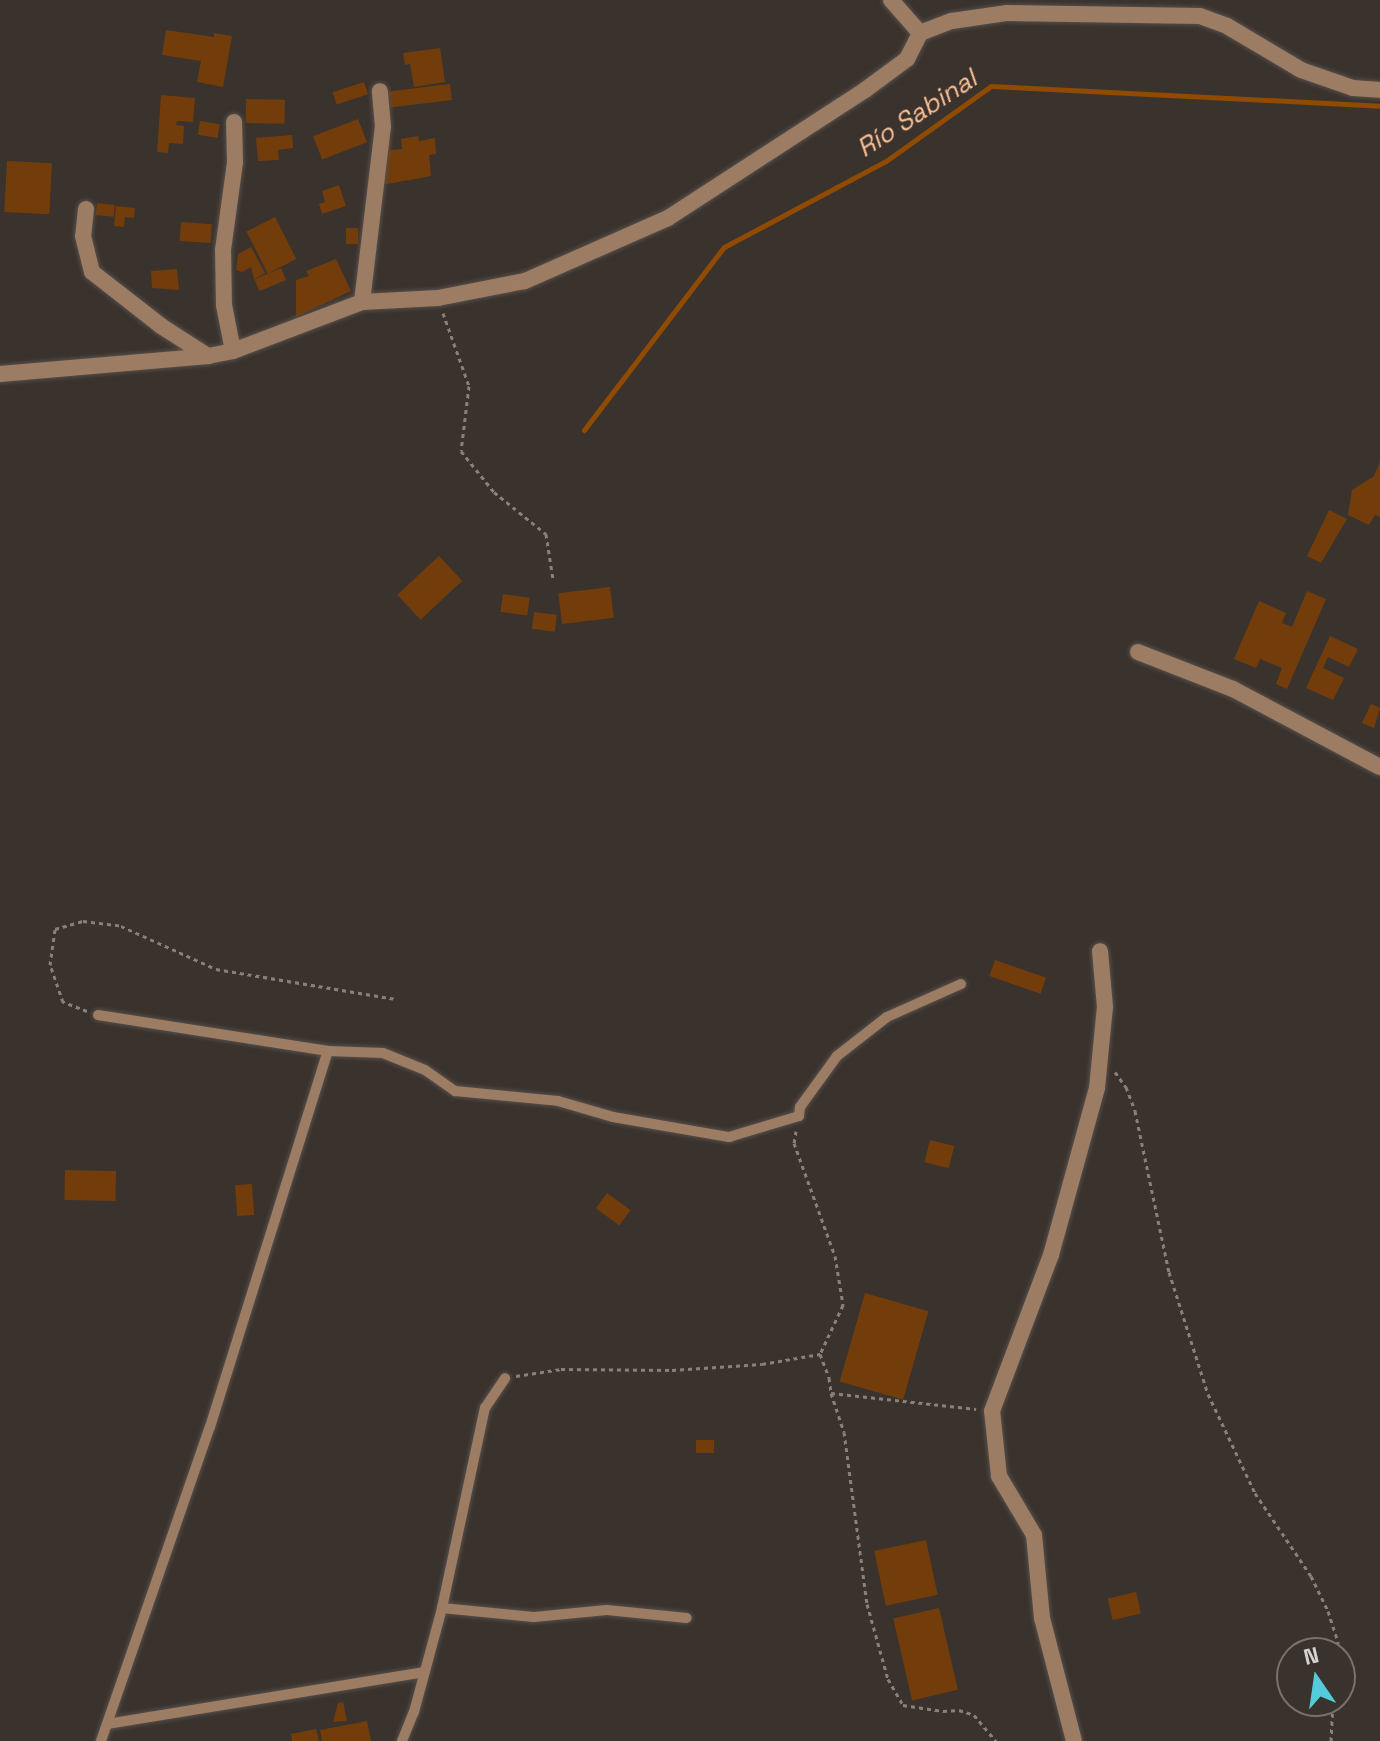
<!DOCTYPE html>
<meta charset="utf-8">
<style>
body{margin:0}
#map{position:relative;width:1380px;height:1741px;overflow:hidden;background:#3a322d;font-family:"Space Grotesk",sans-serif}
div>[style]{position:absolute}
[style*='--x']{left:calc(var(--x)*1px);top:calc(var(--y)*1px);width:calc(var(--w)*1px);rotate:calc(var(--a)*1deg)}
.stream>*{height:5px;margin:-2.5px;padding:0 2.5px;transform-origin:2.5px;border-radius:2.5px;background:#914b00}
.building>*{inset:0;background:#733d0b;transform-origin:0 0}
.path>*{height:3px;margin-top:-1.5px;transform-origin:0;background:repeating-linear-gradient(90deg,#87817d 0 4px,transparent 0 8px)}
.roads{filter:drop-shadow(0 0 2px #564f4a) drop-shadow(0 0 2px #564f4a)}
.lane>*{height:10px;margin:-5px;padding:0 5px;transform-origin:5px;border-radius:5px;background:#9d7c64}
.street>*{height:16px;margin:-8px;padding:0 8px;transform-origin:8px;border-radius:8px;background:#9d7c64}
span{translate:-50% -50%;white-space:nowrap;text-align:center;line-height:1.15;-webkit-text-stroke:6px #3a322d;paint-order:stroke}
.water-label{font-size:26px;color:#fcc095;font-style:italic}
.north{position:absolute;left:1276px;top:1637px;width:80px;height:80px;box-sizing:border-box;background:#3a322d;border:2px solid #78726d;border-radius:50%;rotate:347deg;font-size:22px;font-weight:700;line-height:32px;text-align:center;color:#d6d2ce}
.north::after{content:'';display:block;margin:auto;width:28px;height:36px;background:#53cbda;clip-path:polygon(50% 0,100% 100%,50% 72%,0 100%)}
</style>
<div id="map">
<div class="stream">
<div style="--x:584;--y:430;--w:230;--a:-52.6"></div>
<div style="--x:724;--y:247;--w:183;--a:-28"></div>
<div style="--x:886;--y:161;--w:129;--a:-35.5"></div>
<div style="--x:991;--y:86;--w:390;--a:2.9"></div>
</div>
<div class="building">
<div style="clip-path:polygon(166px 30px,214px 37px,214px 33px,232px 36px,223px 87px,197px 82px,201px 61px,162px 55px)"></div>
<div style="clip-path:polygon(440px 48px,445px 82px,414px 87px,410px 64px,405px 65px,403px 53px)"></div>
<div style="left:364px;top:82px;width:13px;height:33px;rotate:72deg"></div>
<div style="left:450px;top:84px;width:16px;height:62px;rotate:83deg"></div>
<div style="clip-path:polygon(161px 95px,195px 98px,193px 122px,177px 121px,176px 125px,184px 126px,183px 144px,169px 143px,168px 153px,157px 152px)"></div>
<div style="left:246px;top:99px;width:39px;height:24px;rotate:1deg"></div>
<div style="left:358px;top:119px;width:25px;height:48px;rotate:69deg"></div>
<div style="left:200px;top:121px;width:20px;height:14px;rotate:9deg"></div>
<div style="clip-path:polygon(292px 135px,293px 148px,278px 150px,279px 160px,258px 161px,256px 138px)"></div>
<div style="clip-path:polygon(418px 136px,419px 141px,435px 138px,436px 154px,429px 155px,431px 176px,382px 185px,386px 141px,391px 141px,390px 150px,402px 149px,401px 139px)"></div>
<div style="left:7px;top:161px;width:45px;height:51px;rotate:3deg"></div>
<div style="clip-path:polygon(339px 185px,346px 206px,322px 214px,319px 204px,325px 202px,322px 191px)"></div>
<div style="left:97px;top:203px;width:18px;height:12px;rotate:6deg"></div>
<div style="clip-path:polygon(116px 206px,135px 208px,134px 218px,125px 217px,124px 227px,114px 226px)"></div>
<div style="left:275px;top:217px;width:47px;height:32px;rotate:63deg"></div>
<div style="left:181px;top:222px;width:31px;height:19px;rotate:4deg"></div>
<div style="left:346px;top:228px;width:12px;height:16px"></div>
<div style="clip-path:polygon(251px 247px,265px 273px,254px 279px,251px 267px,242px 272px,236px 270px,238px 254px)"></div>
<div style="clip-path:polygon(336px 259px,351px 291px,296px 317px,296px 280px,309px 276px,306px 271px)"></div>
<div style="left:281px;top:268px;width:13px;height:29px;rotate:67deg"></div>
<div style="clip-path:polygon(177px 269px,179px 290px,152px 288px,151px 271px)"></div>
<div style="clip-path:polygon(1380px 462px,1380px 517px,1375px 515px,1369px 525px,1348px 515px,1352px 490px,1374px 476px)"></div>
<div style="clip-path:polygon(1329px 510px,1347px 519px,1321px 563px,1307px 556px)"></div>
<div style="left:439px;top:556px;width:34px;height:57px;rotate:47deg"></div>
<div style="left:610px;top:587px;width:31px;height:52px;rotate:83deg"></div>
<div style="clip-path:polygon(1307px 591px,1326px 599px,1287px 689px,1276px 684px,1282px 668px,1260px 659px,1256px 668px,1234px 659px,1259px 601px,1286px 613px,1282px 623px,1292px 627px)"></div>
<div style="left:503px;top:594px;width:27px;height:18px;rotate:8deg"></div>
<div style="left:534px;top:612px;width:23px;height:17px;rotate:7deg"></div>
<div style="clip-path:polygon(1330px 636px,1358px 649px,1349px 667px,1328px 657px,1323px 668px,1344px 678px,1333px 700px,1306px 688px)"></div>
<div style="clip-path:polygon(1371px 704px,1380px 708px,1374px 728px,1362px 723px)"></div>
<div style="left:995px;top:960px;width:54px;height:17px;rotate:19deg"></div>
<div style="left:930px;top:1140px;width:25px;height:23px;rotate:14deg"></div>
<div style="left:65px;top:1170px;width:51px;height:30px;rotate:1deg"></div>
<div style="left:252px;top:1184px;width:31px;height:17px;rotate:86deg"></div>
<div style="left:607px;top:1193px;width:29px;height:19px;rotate:36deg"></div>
<div style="left:865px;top:1293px;width:66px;height:92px;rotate:16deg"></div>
<div style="left:696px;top:1440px;width:18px;height:13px"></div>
<div style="left:926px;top:1540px;width:56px;height:53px;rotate:78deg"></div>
<div style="left:1136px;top:1592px;width:22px;height:29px;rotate:77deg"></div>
<div style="left:939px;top:1608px;width:84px;height:47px;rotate:77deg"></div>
<div style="clip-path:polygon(343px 1702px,347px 1721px,333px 1722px,338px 1703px)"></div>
<div style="clip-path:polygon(367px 1721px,371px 1741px,322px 1741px,320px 1730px)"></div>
<div style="clip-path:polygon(316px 1729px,319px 1741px,292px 1741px,291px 1734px)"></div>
</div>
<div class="path">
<div style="--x:443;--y:313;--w:77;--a:70.4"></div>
<div style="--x:469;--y:386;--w:65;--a:97"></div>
<div style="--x:461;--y:451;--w:53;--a:51.2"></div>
<div style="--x:494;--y:492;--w:67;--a:38.9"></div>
<div style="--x:546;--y:534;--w:46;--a:81.2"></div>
<div style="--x:87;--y:1011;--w:26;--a:-159"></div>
<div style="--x:63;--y:1002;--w:39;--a:-109"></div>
<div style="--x:50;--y:965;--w:36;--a:-82"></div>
<div style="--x:55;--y:929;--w:29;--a:-16"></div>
<div style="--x:83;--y:921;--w:38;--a:7"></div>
<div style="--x:121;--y:926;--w:104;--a:24.4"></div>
<div style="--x:216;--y:969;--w:182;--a:9.5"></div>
<div style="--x:1115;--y:1072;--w:19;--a:54"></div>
<div style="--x:1126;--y:1087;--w:26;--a:69"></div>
<div style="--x:1135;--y:1111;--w:165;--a:78.1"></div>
<div style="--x:1169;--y:1272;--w:128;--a:72.3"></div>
<div style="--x:1208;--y:1394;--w:110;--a:64.6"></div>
<div style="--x:1255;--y:1493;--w:100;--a:56"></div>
<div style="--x:1311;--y:1576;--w:39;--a:64"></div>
<div style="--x:1328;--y:1611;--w:33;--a:72"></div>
<div style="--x:1338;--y:1642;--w:11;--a:95"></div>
<div style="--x:796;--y:1131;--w:12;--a:99"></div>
<div style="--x:794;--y:1143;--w:120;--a:70.1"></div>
<div style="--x:835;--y:1256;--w:50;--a:80.7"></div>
<div style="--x:843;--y:1305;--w:54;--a:115.1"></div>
<div style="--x:516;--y:1376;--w:46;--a:-8.8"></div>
<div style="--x:561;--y:1369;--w:111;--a:0.5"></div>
<div style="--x:672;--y:1370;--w:90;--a:-3.8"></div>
<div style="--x:762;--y:1364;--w:59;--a:-9.8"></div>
<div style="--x:820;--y:1354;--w:26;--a:69"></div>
<div style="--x:829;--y:1378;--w:15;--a:82"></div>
<div style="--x:831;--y:1393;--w:146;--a:6.3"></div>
<div style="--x:831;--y:1393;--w:41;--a:71.6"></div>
<div style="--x:844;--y:1432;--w:174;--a:82.4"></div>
<div style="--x:867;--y:1604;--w:78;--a:74.4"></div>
<div style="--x:888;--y:1679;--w:30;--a:60"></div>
<div style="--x:903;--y:1705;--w:40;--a:8.5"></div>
<div style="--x:943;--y:1711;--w:16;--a:-4"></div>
<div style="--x:959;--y:1710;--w:16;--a:18"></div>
<div style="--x:974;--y:1715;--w:34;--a:50"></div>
<div style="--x:1331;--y:1741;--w:40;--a:-87.1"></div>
</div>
<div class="roads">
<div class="lane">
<div style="--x:98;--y:1015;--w:233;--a:8.9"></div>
<div style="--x:328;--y:1051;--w:55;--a:2.1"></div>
<div style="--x:383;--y:1053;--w:45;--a:22"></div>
<div style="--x:425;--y:1070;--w:37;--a:35"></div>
<div style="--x:455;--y:1091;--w:103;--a:5.5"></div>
<div style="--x:558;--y:1101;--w:57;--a:16.2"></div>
<div style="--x:613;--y:1117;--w:118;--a:9.8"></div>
<div style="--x:729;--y:1137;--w:73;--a:-16.7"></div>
<div style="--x:799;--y:1116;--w:9;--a:-84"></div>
<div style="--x:800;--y:1107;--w:63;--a:-54"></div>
<div style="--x:837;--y:1056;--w:63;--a:-38"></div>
<div style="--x:887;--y:1017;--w:81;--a:-24"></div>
<div style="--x:442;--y:1608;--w:92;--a:5.6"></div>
<div style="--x:534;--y:1617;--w:73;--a:-5.5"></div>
<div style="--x:607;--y:1610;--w:80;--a:5.7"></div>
<div style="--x:107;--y:1724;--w:322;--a:-9.3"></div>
<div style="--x:101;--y:1741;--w:332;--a:-70.9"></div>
<div style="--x:210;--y:1427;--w:394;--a:-72.6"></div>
<div style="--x:402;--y:1741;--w:31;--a:-68"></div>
<div style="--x:414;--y:1712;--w:108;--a:-74.9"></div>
<div style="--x:442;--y:1608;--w:205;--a:-77.9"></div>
<div style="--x:485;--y:1408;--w:36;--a:-56"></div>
</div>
<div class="street">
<div style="--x:891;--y:0;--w:44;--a:48.7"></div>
<div style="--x:86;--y:209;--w:27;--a:96"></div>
<div style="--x:83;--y:236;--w:37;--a:76"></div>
<div style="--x:92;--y:272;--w:88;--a:38"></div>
<div style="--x:161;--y:326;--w:56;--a:32.6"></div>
<div style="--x:362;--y:302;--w:176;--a:-83.2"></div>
<div style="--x:383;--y:127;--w:36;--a:-95"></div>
<div style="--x:233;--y:351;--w:47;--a:-101.1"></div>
<div style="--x:224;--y:305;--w:55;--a:-91"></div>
<div style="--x:223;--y:250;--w:89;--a:-82.2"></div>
<div style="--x:235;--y:162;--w:40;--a:-91.4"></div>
<div style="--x:0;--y:374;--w:209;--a:-4.9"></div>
<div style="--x:208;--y:356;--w:25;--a:-11"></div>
<div style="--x:233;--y:351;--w:138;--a:-20.8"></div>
<div style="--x:362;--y:302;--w:76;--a:-3"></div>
<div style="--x:438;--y:298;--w:89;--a:-11.1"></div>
<div style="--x:525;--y:281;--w:156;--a:-23.8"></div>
<div style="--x:668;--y:218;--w:235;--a:-33"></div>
<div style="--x:865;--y:90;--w:52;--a:-36.4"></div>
<div style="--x:907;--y:59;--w:29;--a:-63"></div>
<div style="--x:920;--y:33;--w:34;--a:-21"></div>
<div style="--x:952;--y:21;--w:56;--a:-8.3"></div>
<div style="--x:1007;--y:13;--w:193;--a:0.9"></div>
<div style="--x:1200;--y:16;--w:29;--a:20"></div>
<div style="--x:1227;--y:26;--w:86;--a:30.7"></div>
<div style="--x:1301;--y:70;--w:55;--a:19.1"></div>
<div style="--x:1353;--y:88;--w:27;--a:4"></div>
<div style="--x:1138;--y:652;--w:102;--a:21.3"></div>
<div style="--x:1233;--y:689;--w:166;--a:28"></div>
<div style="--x:1074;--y:1741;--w:127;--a:-104.6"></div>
<div style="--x:1042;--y:1618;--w:83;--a:-95.5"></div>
<div style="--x:1034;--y:1535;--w:69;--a:-120.7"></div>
<div style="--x:999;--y:1476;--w:65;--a:-96.1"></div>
<div style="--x:992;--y:1411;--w:167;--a:-69.3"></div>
<div style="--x:1051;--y:1255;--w:173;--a:-74.6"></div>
<div style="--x:1097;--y:1088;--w:81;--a:-84.4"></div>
<div style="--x:1105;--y:1007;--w:56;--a:-95.1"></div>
</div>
</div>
<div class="water-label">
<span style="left:917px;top:114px;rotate:-33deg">Río Sabinal</span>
</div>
<div class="north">N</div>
</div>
